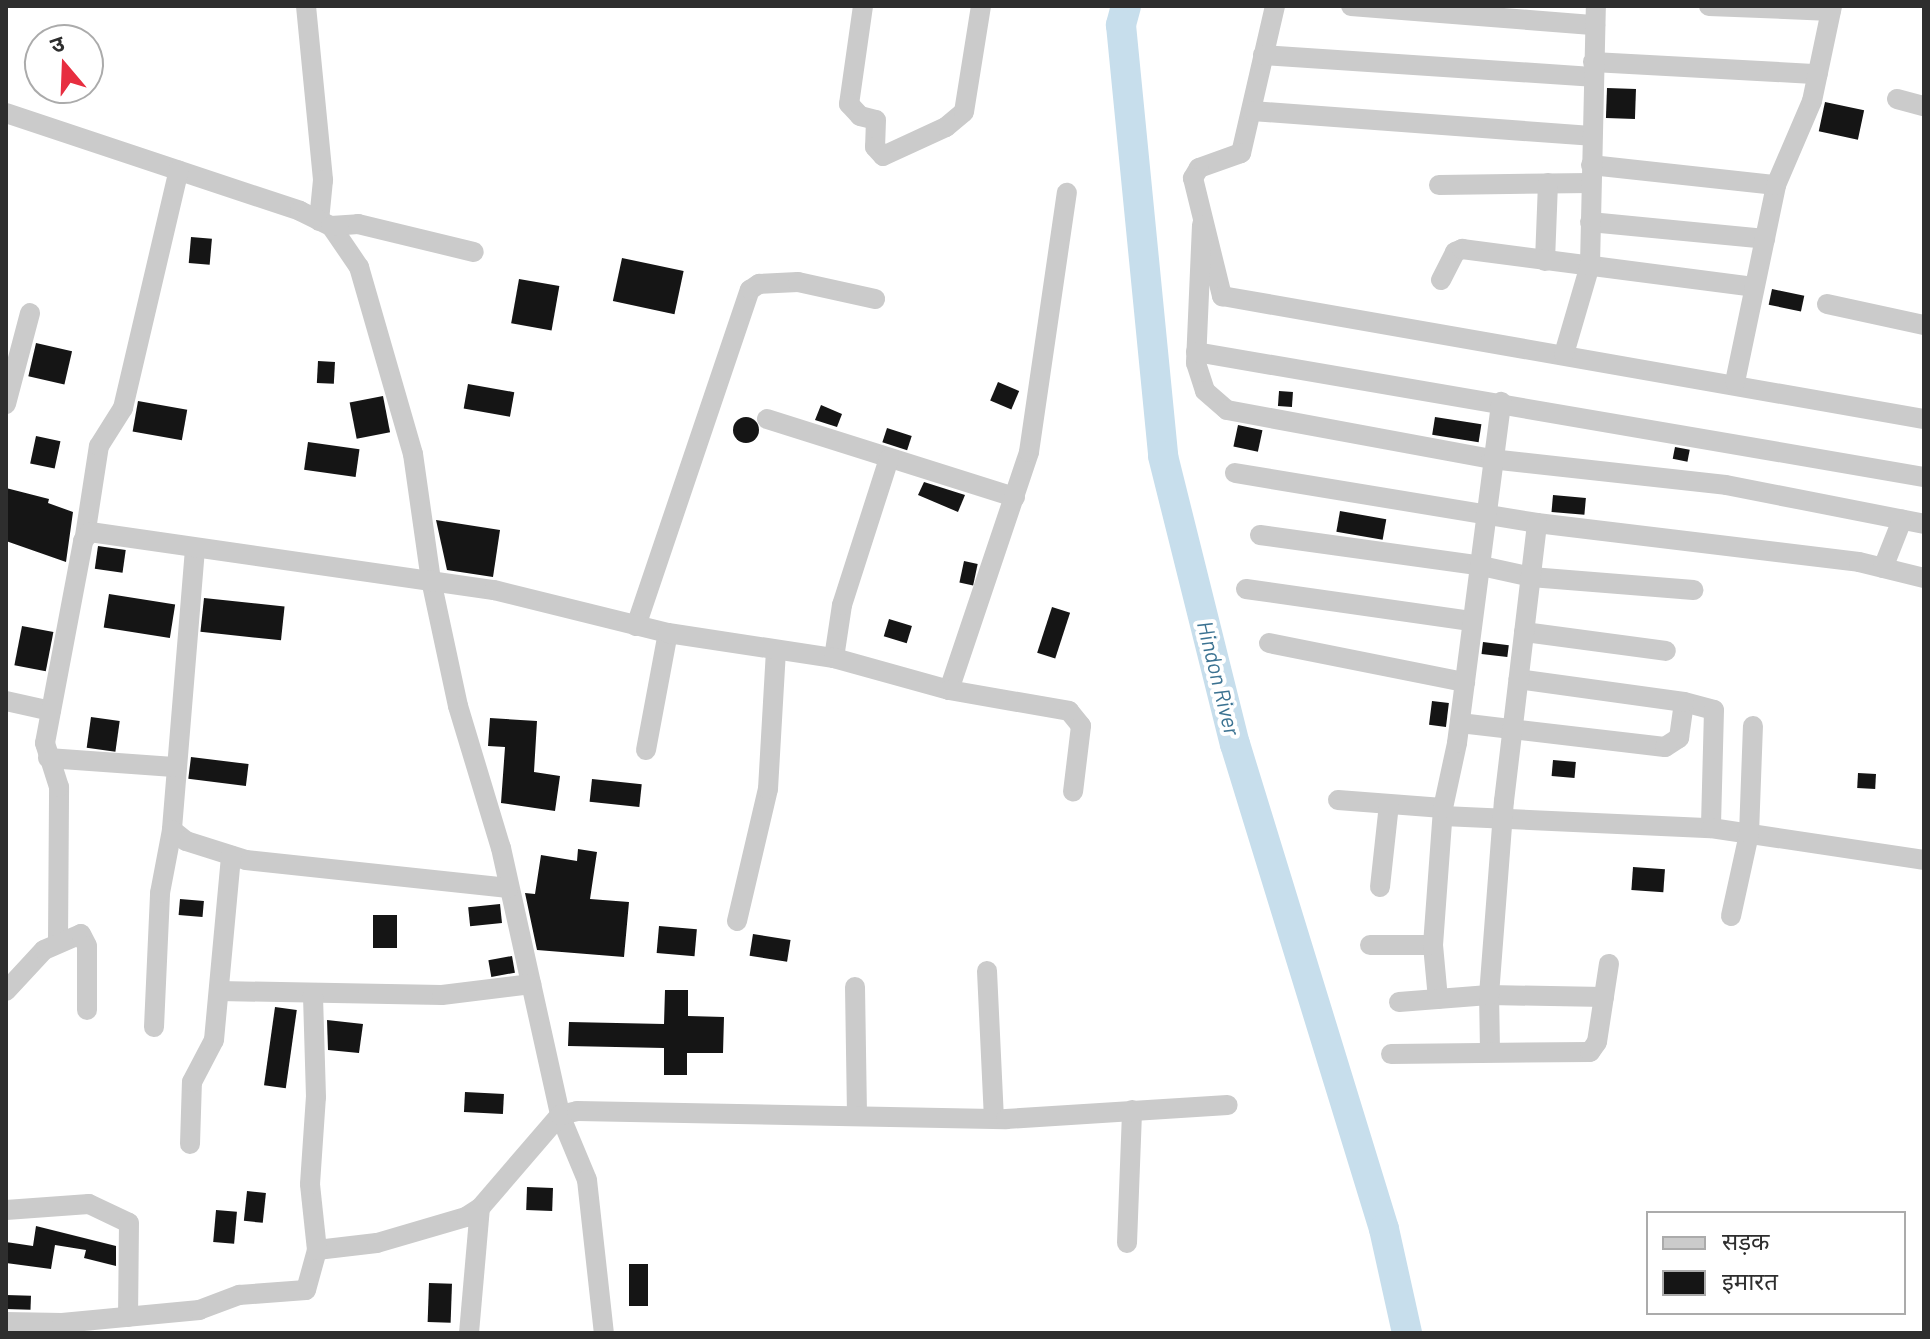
<!DOCTYPE html>
<meta charset="utf-8">
<style>
body{margin:0}
#map{position:relative;width:1930px;height:1339px;overflow:hidden;background:#fff;font-family:Barlow,"Noto Sans Devanagari",sans-serif}
div>[style]{position:absolute}
[style*='--x']{left:calc(var(--x)*1px);top:calc(var(--y)*1px);width:calc(var(--w)*1px);rotate:calc(var(--a)*1deg)}
.river>*{height:30px;margin:-15px;padding:0 15px;transform-origin:15px;border-radius:15px;background:#c7deec}
.building>*{inset:0;background:#151515;transform-origin:0 0}
.round{border-radius:50%}
.street>*{height:20px;margin:-10px;padding:0 10px;transform-origin:10px;border-radius:10px;background:#cbcbcb}
span{translate:-50% -50%;white-space:nowrap;text-align:center;line-height:1.15;-webkit-text-stroke:8px #fff;paint-order:stroke}
.water-label{font-size:22px;color:#3b7291;font-style:italic}
.frame{position:absolute;inset:0;border:8px solid #2e2e2e;pointer-events:none}
.legend{position:absolute;left:1646px;top:1211px;width:260px;height:104px;box-sizing:border-box;background:#fff;border:2px solid #ababab;margin:0;padding:10px 14px;list-style:none;font-size:24px;color:#2e2e2e}
.legend li{display:flex;align-items:center;gap:16px;height:40px}
.legend b{width:40px;border:2px solid #ababab}
.north{position:absolute;left:24px;top:24px;width:80px;height:80px;box-sizing:border-box;background:#fff;border:2px solid #ababab;border-radius:50%;rotate:341deg;font-size:22px;font-weight:700;line-height:32px;text-align:center;color:#2e2e2e}
.north::after{content:'';display:block;margin:auto;width:28px;height:36px;background:#e72e40;clip-path:polygon(50% 0,100% 100%,50% 72%,0 100%)}
</style>
<div id="map">
<div class="river">
<div style="--x:1126;--y:6;--w:20;--a:105"></div>
<div style="--x:1121;--y:25;--w:433;--a:84.4"></div>
<div style="--x:1163;--y:456;--w:297;--a:76"></div>
<div style="--x:1235;--y:744;--w:507;--a:72.92"></div>
<div style="--x:1384;--y:1229;--w:107;--a:77.5"></div>
</div>
<div class="building">
<div style="left:1607px;top:88px;width:29px;height:30px;rotate:2deg"></div>
<div style="left:1825px;top:102px;width:40px;height:30px;rotate:12deg"></div>
<div style="left:191px;top:237px;width:21px;height:26px;rotate:5deg"></div>
<div style="left:622px;top:258px;width:63px;height:44px;rotate:12deg"></div>
<div style="left:519px;top:279px;width:41px;height:45px;rotate:10deg"></div>
<div style="left:1772px;top:289px;width:33px;height:16px;rotate:12deg"></div>
<div style="left:36px;top:343px;width:37px;height:34px;rotate:13deg"></div>
<div style="left:318px;top:361px;width:17px;height:22px;rotate:3deg"></div>
<div style="left:998px;top:382px;width:23px;height:20px;rotate:23deg"></div>
<div style="left:468px;top:384px;width:47px;height:25px;rotate:10deg"></div>
<div style="left:1279px;top:391px;width:14px;height:15px;rotate:4deg"></div>
<div style="left:383px;top:396px;width:37px;height:34px;rotate:79deg"></div>
<div style="left:138px;top:401px;width:50px;height:31px;rotate:10deg"></div>
<div style="clip-path:polygon(821px 405px,842px 414px,837px 427px,815px 420px)"></div>
<div style="left:1435px;top:417px;width:47px;height:18px;rotate:9deg"></div>
<div class="round" style="left:733px;top:417px;width:26px;height:26px"></div>
<div style="left:1238px;top:425px;width:25px;height:22px;rotate:12deg"></div>
<div style="left:887px;top:428px;width:26px;height:15px;rotate:18deg"></div>
<div style="left:36px;top:436px;width:25px;height:28px;rotate:12deg"></div>
<div style="left:308px;top:442px;width:52px;height:28px;rotate:8deg"></div>
<div style="left:1675px;top:447px;width:15px;height:12px;rotate:11deg"></div>
<div style="clip-path:polygon(924px 482px,965px 495px,958px 512px,918px 495px)"></div>
<div style="clip-path:polygon(6px 488px,49px 499px,48px 503px,73px 512px,66px 562px,6px 541px)"></div>
<div style="left:1553px;top:495px;width:33px;height:17px;rotate:5deg"></div>
<div style="left:1340px;top:511px;width:47px;height:21px;rotate:10deg"></div>
<div style="clip-path:polygon(436px 520px,500px 530px,493px 577px,447px 570px)"></div>
<div style="left:98px;top:546px;width:28px;height:23px;rotate:8deg"></div>
<div style="left:964px;top:561px;width:14px;height:22px;rotate:12deg"></div>
<div style="left:109px;top:594px;width:67px;height:34px;rotate:9deg"></div>
<div style="left:204px;top:598px;width:81px;height:34px;rotate:6deg"></div>
<div style="left:1052px;top:607px;width:19px;height:48px;rotate:18deg"></div>
<div style="left:889px;top:619px;width:24px;height:18px;rotate:17deg"></div>
<div style="left:22px;top:626px;width:32px;height:40px;rotate:11deg"></div>
<div style="left:1483px;top:642px;width:26px;height:12px;rotate:7deg"></div>
<div style="left:1432px;top:701px;width:17px;height:24px;rotate:7deg"></div>
<div style="left:91px;top:717px;width:29px;height:31px;rotate:8deg"></div>
<div style="clip-path:polygon(490px 718px,537px 721px,534px 772px,560px 776px,555px 811px,501px 803px,505px 747px,488px 746px)"></div>
<div style="left:191px;top:757px;width:58px;height:22px;rotate:7deg"></div>
<div style="left:1553px;top:760px;width:23px;height:16px;rotate:5deg"></div>
<div style="left:1858px;top:773px;width:18px;height:15px;rotate:3deg"></div>
<div style="left:592px;top:779px;width:50px;height:23px;rotate:6deg"></div>
<div style="clip-path:polygon(578px 849px,597px 852px,590px 899px,629px 902px,624px 957px,537px 950px,525px 893px,535px 894px,541px 855px,577px 861px)"></div>
<div style="left:1633px;top:867px;width:32px;height:23px;rotate:4deg"></div>
<div style="left:180px;top:899px;width:24px;height:16px;rotate:5deg"></div>
<div style="left:500px;top:904px;width:19px;height:32px;rotate:84deg"></div>
<div style="left:373px;top:915px;width:24px;height:33px"></div>
<div style="left:659px;top:926px;width:38px;height:27px;rotate:5deg"></div>
<div style="left:753px;top:934px;width:38px;height:22px;rotate:9deg"></div>
<div style="left:512px;top:956px;width:17px;height:24px;rotate:80deg"></div>
<div style="clip-path:polygon(665px 990px,688px 990px,688px 1016px,724px 1017px,723px 1053px,687px 1053px,687px 1075px,664px 1075px,664px 1048px,568px 1046px,569px 1022px,664px 1024px)"></div>
<div style="left:275px;top:1007px;width:22px;height:79px;rotate:8deg"></div>
<div style="clip-path:polygon(327px 1020px,363px 1024px,359px 1053px,328px 1050px)"></div>
<div style="left:465px;top:1092px;width:39px;height:20px;rotate:3deg"></div>
<div style="left:527px;top:1187px;width:26px;height:23px;rotate:2deg"></div>
<div style="left:247px;top:1191px;width:19px;height:30px;rotate:6deg"></div>
<div style="left:216px;top:1210px;width:21px;height:32px;rotate:5deg"></div>
<div style="clip-path:polygon(36px 1226px,116px 1246px,116px 1266px,84px 1258px,86px 1250px,55px 1245px,51px 1269px,6px 1263px,6px 1242px,33px 1246px)"></div>
<div style="left:629px;top:1264px;width:19px;height:42px"></div>
<div style="left:429px;top:1283px;width:23px;height:39px;rotate:2deg"></div>
<div style="left:6px;top:1295px;width:25px;height:14px;rotate:2deg"></div>
</div>
<div class="street">
<div style="--x:306;--y:6;--w:175;--a:84.4"></div>
<div style="--x:323;--y:180;--w:41;--a:95.6"></div>
<div style="--x:863;--y:6;--w:99;--a:98.1"></div>
<div style="--x:849;--y:104;--w:16;--a:47"></div>
<div style="--x:860;--y:116;--w:16;--a:14"></div>
<div style="--x:876;--y:120;--w:27;--a:92"></div>
<div style="--x:875;--y:147;--w:12;--a:48"></div>
<div style="--x:883;--y:156;--w:69;--a:-24.7"></div>
<div style="--x:946;--y:127;--w:23;--a:-40"></div>
<div style="--x:964;--y:112;--w:107;--a:-80.9"></div>
<div style="--x:1275;--y:6;--w:151;--a:103"></div>
<div style="--x:1241;--y:153;--w:45;--a:160.3"></div>
<div style="--x:1199;--y:168;--w:12;--a:121"></div>
<div style="--x:1193;--y:178;--w:122;--a:76.2"></div>
<div style="--x:1222;--y:296;--w:713;--a:9.94"></div>
<div style="--x:1351;--y:6;--w:245;--a:4.5"></div>
<div style="--x:1709;--y:6;--w:122;--a:2.3"></div>
<div style="--x:1263;--y:55;--w:330;--a:3.8"></div>
<div style="--x:1593;--y:62;--w:225;--a:3.1"></div>
<div style="--x:1897;--y:99;--w:28;--a:15"></div>
<div style="--x:1252;--y:111;--w:340;--a:4.2"></div>
<div style="--x:6;--y:113;--w:310;--a:18.4"></div>
<div style="--x:300;--y:211;--w:34;--a:26"></div>
<div style="--x:331;--y:226;--w:50;--a:55.7"></div>
<div style="--x:359;--y:267;--w:195;--a:73.9"></div>
<div style="--x:413;--y:454;--w:127;--a:81.9"></div>
<div style="--x:431;--y:580;--w:129;--a:77.9"></div>
<div style="--x:458;--y:706;--w:148;--a:73.2"></div>
<div style="--x:501;--y:848;--w:273;--a:77.5"></div>
<div style="--x:560;--y:1115;--w:70;--a:67.4"></div>
<div style="--x:587;--y:1180;--w:154;--a:83.7"></div>
<div style="--x:1591;--y:165;--w:186;--a:6.2"></div>
<div style="--x:1439;--y:185;--w:152;--a:-0.8"></div>
<div style="--x:1590;--y:222;--w:176;--a:5.5"></div>
<div style="--x:1202;--y:225;--w:138;--a:92.5"></div>
<div style="--x:1196;--y:363;--w:29;--a:72"></div>
<div style="--x:1205;--y:391;--w:29;--a:41"></div>
<div style="--x:1227;--y:410;--w:269;--a:10.5"></div>
<div style="--x:1491;--y:459;--w:236;--a:6.3"></div>
<div style="--x:1726;--y:485;--w:202;--a:11.1"></div>
<div style="--x:331;--y:226;--w:27;--a:-4"></div>
<div style="--x:358;--y:224;--w:119;--a:13.6"></div>
<div style="--x:1545;--y:261;--w:78;--a:-87.8"></div>
<div style="--x:1441;--y:280;--w:31;--a:-63"></div>
<div style="--x:1455;--y:252;--w:8;--a:-23"></div>
<div style="--x:1462;--y:249;--w:294;--a:7.4"></div>
<div style="--x:1827;--y:304;--w:99;--a:12.2"></div>
<div style="--x:1196;--y:352;--w:739;--a:9.74"></div>
<div style="--x:1564;--y:354;--w:93;--a:-73.7"></div>
<div style="--x:1590;--y:265;--w:259;--a:-88.7"></div>
<div style="--x:1735;--y:382;--w:201;--a:-78.2"></div>
<div style="--x:1776;--y:185;--w:91;--a:-66.8"></div>
<div style="--x:1812;--y:101;--w:97;--a:-78.1"></div>
<div style="--x:6;--y:404;--w:94;--a:-75.2"></div>
<div style="--x:767;--y:419;--w:260;--a:17.5"></div>
<div style="--x:1235;--y:473;--w:306;--a:9.4"></div>
<div style="--x:1537;--y:523;--w:324;--a:6.9"></div>
<div style="--x:1859;--y:562;--w:67;--a:13.8"></div>
<div style="--x:1260;--y:535;--w:219;--a:7.9"></div>
<div style="--x:1477;--y:565;--w:55;--a:12.5"></div>
<div style="--x:1531;--y:577;--w:163;--a:4.6"></div>
<div style="--x:85;--y:536;--w:91;--a:-81.2"></div>
<div style="--x:99;--y:446;--w:45;--a:-57.7"></div>
<div style="--x:123;--y:408;--w:244;--a:-76.8"></div>
<div style="--x:195;--y:549;--w:282;--a:94.7"></div>
<div style="--x:172;--y:830;--w:18;--a:38"></div>
<div style="--x:186;--y:841;--w:63;--a:17.6"></div>
<div style="--x:246;--y:860;--w:264;--a:6.1"></div>
<div style="--x:1883;--y:568;--w:52;--a:-68.4"></div>
<div style="--x:1246;--y:589;--w:227;--a:8.1"></div>
<div style="--x:636;--y:626;--w:355;--a:-71.3"></div>
<div style="--x:750;--y:290;--w:11;--a:-34"></div>
<div style="--x:759;--y:284;--w:39;--a:-3"></div>
<div style="--x:798;--y:282;--w:79;--a:12.4"></div>
<div style="--x:1524;--y:632;--w:143;--a:7.6"></div>
<div style="--x:1269;--y:643;--w:200;--a:11.3"></div>
<div style="--x:834;--y:658;--w:54;--a:-81.4"></div>
<div style="--x:842;--y:605;--w:153;--a:-72.2"></div>
<div style="--x:949;--y:690;--w:251;--a:-71.4"></div>
<div style="--x:1029;--y:452;--w:262;--a:-81.7"></div>
<div style="--x:6;--y:701;--w:46;--a:12.5"></div>
<div style="--x:1684;--y:702;--w:31;--a:15"></div>
<div style="--x:1714;--y:710;--w:118;--a:91.5"></div>
<div style="--x:1460;--y:723;--w:206;--a:6.7"></div>
<div style="--x:1665;--y:747;--w:17;--a:-33"></div>
<div style="--x:1679;--y:738;--w:36;--a:-82"></div>
<div style="--x:1684;--y:702;--w:167;--a:-172.1"></div>
<div style="--x:646;--y:750;--w:119;--a:-79.4"></div>
<div style="--x:48;--y:758;--w:126;--a:4.1"></div>
<div style="--x:1338;--y:800;--w:105;--a:4.4"></div>
<div style="--x:1443;--y:816;--w:268;--a:2.6"></div>
<div style="--x:1711;--y:828;--w:215;--a:8.5"></div>
<div style="--x:1380;--y:887;--w:83;--a:-83.8"></div>
<div style="--x:1731;--y:916;--w:84;--a:-77.6"></div>
<div style="--x:1749;--y:834;--w:108;--a:-87.9"></div>
<div style="--x:737;--y:921;--w:136;--a:-76.8"></div>
<div style="--x:768;--y:789;--w:138;--a:-86.7"></div>
<div style="--x:58;--y:941;--w:154;--a:-89.6"></div>
<div style="--x:59;--y:787;--w:46;--a:-107.7"></div>
<div style="--x:45;--y:743;--w:206;--a:-79.3"></div>
<div style="--x:83;--y:541;--w:11;--a:-52"></div>
<div style="--x:90;--y:532;--w:408;--a:8.2"></div>
<div style="--x:494;--y:590;--w:179;--a:13.9"></div>
<div style="--x:668;--y:633;--w:168;--a:8.6"></div>
<div style="--x:834;--y:658;--w:119;--a:15.5"></div>
<div style="--x:949;--y:690;--w:122;--a:9.9"></div>
<div style="--x:1069;--y:711;--w:19;--a:51"></div>
<div style="--x:1081;--y:726;--w:66;--a:96.9"></div>
<div style="--x:1370;--y:945;--w:63;--a:0"></div>
<div style="--x:987;--y:971;--w:148;--a:87.3"></div>
<div style="--x:855;--y:987;--w:128;--a:89.1"></div>
<div style="--x:6;--y:991;--w:56;--a:-47.2"></div>
<div style="--x:44;--y:950;--w:40;--a:-23.4"></div>
<div style="--x:81;--y:934;--w:13;--a:63"></div>
<div style="--x:87;--y:946;--w:64;--a:90"></div>
<div style="--x:219;--y:991;--w:223;--a:1"></div>
<div style="--x:442;--y:995;--w:90;--a:-7"></div>
<div style="--x:1438;--y:999;--w:54;--a:-95.3"></div>
<div style="--x:1433;--y:945;--w:137;--a:-85.8"></div>
<div style="--x:1443;--y:808;--w:66;--a:-77.8"></div>
<div style="--x:1457;--y:743;--w:344;--a:-82.6"></div>
<div style="--x:1399;--y:1002;--w:90;--a:-4.4"></div>
<div style="--x:1489;--y:995;--w:115;--a:1"></div>
<div style="--x:154;--y:1027;--w:134;--a:-87.4"></div>
<div style="--x:160;--y:893;--w:64;--a:-79.2"></div>
<div style="--x:1490;--y:1050;--w:55;--a:-91"></div>
<div style="--x:1489;--y:995;--w:195;--a:-85.6"></div>
<div style="--x:1504;--y:801;--w:280;--a:-83.2"></div>
<div style="--x:1391;--y:1054;--w:199;--a:-0.6"></div>
<div style="--x:1590;--y:1052;--w:12;--a:-55"></div>
<div style="--x:1597;--y:1042;--w:79;--a:-81.3"></div>
<div style="--x:190;--y:1144;--w:62;--a:-88.2"></div>
<div style="--x:192;--y:1082;--w:47;--a:-62.4"></div>
<div style="--x:214;--y:1040;--w:185;--a:-84.7"></div>
<div style="--x:6;--y:1210;--w:83;--a:-4.1"></div>
<div style="--x:89;--y:1204;--w:44;--a:25.4"></div>
<div style="--x:129;--y:1223;--w:94;--a:90.6"></div>
<div style="--x:1127;--y:1243;--w:133;--a:-87.8"></div>
<div style="--x:317;--y:1250;--w:60;--a:-6.7"></div>
<div style="--x:377;--y:1243;--w:93;--a:-16.3"></div>
<div style="--x:466;--y:1217;--w:17;--a:-33"></div>
<div style="--x:480;--y:1208;--w:123;--a:-49.3"></div>
<div style="--x:560;--y:1115;--w:17;--a:-13"></div>
<div style="--x:577;--y:1111;--w:429;--a:1.1"></div>
<div style="--x:1006;--y:1119;--w:222;--a:-3.6"></div>
<div style="--x:6;--y:1322;--w:56;--a:1"></div>
<div style="--x:62;--y:1323;--w:138;--a:-5.4"></div>
<div style="--x:199;--y:1310;--w:43;--a:-20.6"></div>
<div style="--x:239;--y:1295;--w:67;--a:-4.3"></div>
<div style="--x:306;--y:1290;--w:41;--a:-74.6"></div>
<div style="--x:317;--y:1250;--w:66;--a:-96.1"></div>
<div style="--x:310;--y:1184;--w:87;--a:-86.1"></div>
<div style="--x:316;--y:1097;--w:104;--a:-91.7"></div>
<div style="--x:469;--y:1333;--w:125;--a:-85"></div>
</div>
<div class="water-label">
<span style="left:1219px;top:678px;rotate:76deg">Hindon River</span>
</div>
<div class="frame"></div>
<ul class="legend">
<li><b style="height:10px;background:#cbcbcb"></b>सड़क</li>
<li><b style="height:22px;background:#151515"></b>इमारत</li>
</ul>
<div class="north">उ</div>
</div>
